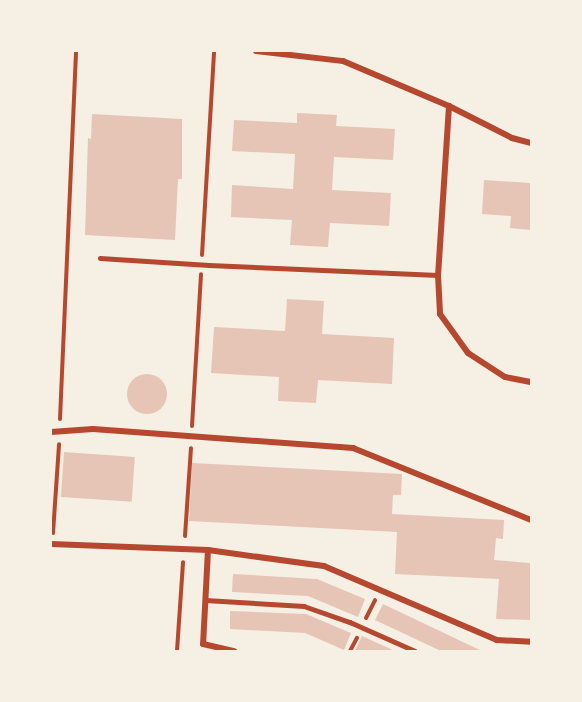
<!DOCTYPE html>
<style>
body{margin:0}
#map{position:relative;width:582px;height:702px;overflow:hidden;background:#f6efe4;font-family:"Noto Sans",sans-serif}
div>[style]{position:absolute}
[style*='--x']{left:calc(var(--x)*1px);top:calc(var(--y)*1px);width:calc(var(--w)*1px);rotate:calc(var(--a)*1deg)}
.building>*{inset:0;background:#e6c5b7;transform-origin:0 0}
.round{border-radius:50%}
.path>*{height:4px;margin:-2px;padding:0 2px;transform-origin:2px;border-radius:2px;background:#b5482f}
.service>*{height:4.5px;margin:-2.25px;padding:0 2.25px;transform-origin:2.25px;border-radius:2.25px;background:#b5482f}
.minor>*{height:6px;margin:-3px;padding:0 3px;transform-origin:3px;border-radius:3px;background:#b5482f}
span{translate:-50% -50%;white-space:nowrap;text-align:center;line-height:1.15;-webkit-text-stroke:4.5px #f6efe4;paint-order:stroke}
.frame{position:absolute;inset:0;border:52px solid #f6efe4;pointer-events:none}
</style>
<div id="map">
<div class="building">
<div style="clip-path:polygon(297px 113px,337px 115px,336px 126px,395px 129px,393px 160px,334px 157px,332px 190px,391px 193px,389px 226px,330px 223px,328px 247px,290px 245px,292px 220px,231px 217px,232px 185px,293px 189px,295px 154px,232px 151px,234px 120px,297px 123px)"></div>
<div style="clip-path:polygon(92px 114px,182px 119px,182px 179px,178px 179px,175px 240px,85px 235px,88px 138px,91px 139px)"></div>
<div style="clip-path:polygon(484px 180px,531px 183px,531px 230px,510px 228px,511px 216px,482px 214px)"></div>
<div style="clip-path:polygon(287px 299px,324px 301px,322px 334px,394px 338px,392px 384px,318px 380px,316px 403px,278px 401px,279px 377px,211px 373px,214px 327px,285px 331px)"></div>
<div class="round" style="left:127px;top:374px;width:40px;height:40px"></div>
<div style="left:64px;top:452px;width:71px;height:45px;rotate:4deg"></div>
<div style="clip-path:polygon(192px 463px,402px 474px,401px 495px,393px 495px,392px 514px,504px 520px,503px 539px,496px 538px,494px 560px,531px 563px,531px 620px,496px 619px,499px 579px,395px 574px,397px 532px,189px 521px)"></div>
<div style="clip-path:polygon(233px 574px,317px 579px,365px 599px,358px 617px,308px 596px,232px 592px)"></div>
<div style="clip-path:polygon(383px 604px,482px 651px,441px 651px,375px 620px)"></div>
<div style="clip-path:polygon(230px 611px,306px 614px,351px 633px,344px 650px,305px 633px,230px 629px)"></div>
<div style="clip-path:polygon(362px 636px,395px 651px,355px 651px)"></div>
</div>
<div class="path">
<div style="--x:202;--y:255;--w:204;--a:-86.6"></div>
<div style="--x:60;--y:419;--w:368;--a:-87.5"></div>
<div style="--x:192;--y:426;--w:152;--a:-86.6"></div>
<div style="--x:53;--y:533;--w:89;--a:-86.1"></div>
<div style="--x:185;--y:536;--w:88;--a:-86.1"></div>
<div style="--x:366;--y:618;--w:20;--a:-63"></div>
<div style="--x:177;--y:651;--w:89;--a:-86.1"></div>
<div style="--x:350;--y:651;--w:15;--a:-62"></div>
</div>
<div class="service">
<div style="--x:100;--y:258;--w:109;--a:3.7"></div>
<div style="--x:209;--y:265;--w:229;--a:2.5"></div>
<div style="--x:205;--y:600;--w:99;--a:3.5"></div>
<div style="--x:304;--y:606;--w:49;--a:19.2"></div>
<div style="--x:350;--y:622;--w:71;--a:24"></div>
</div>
<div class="minor">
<div style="--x:256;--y:51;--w:88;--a:6.6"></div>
<div style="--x:343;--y:61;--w:115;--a:23"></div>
<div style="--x:449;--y:106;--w:71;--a:26.9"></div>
<div style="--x:512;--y:138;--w:20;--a:15"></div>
<div style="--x:449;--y:106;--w:169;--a:93.7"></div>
<div style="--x:438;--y:275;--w:39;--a:87"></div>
<div style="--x:440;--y:314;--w:48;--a:54.3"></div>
<div style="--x:468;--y:353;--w:44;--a:33"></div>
<div style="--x:505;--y:377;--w:26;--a:11"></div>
<div style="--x:51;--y:432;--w:42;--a:-4.1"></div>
<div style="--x:93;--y:429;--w:261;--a:4.2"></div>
<div style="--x:353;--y:448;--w:192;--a:22"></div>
<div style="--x:51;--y:544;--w:157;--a:2.2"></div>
<div style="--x:208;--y:550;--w:117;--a:7.9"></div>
<div style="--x:324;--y:566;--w:188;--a:23.2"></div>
<div style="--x:497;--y:640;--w:34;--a:3"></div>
<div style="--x:208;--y:550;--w:94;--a:93"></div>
<div style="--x:203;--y:644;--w:32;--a:13"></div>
</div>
<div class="frame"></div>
</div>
